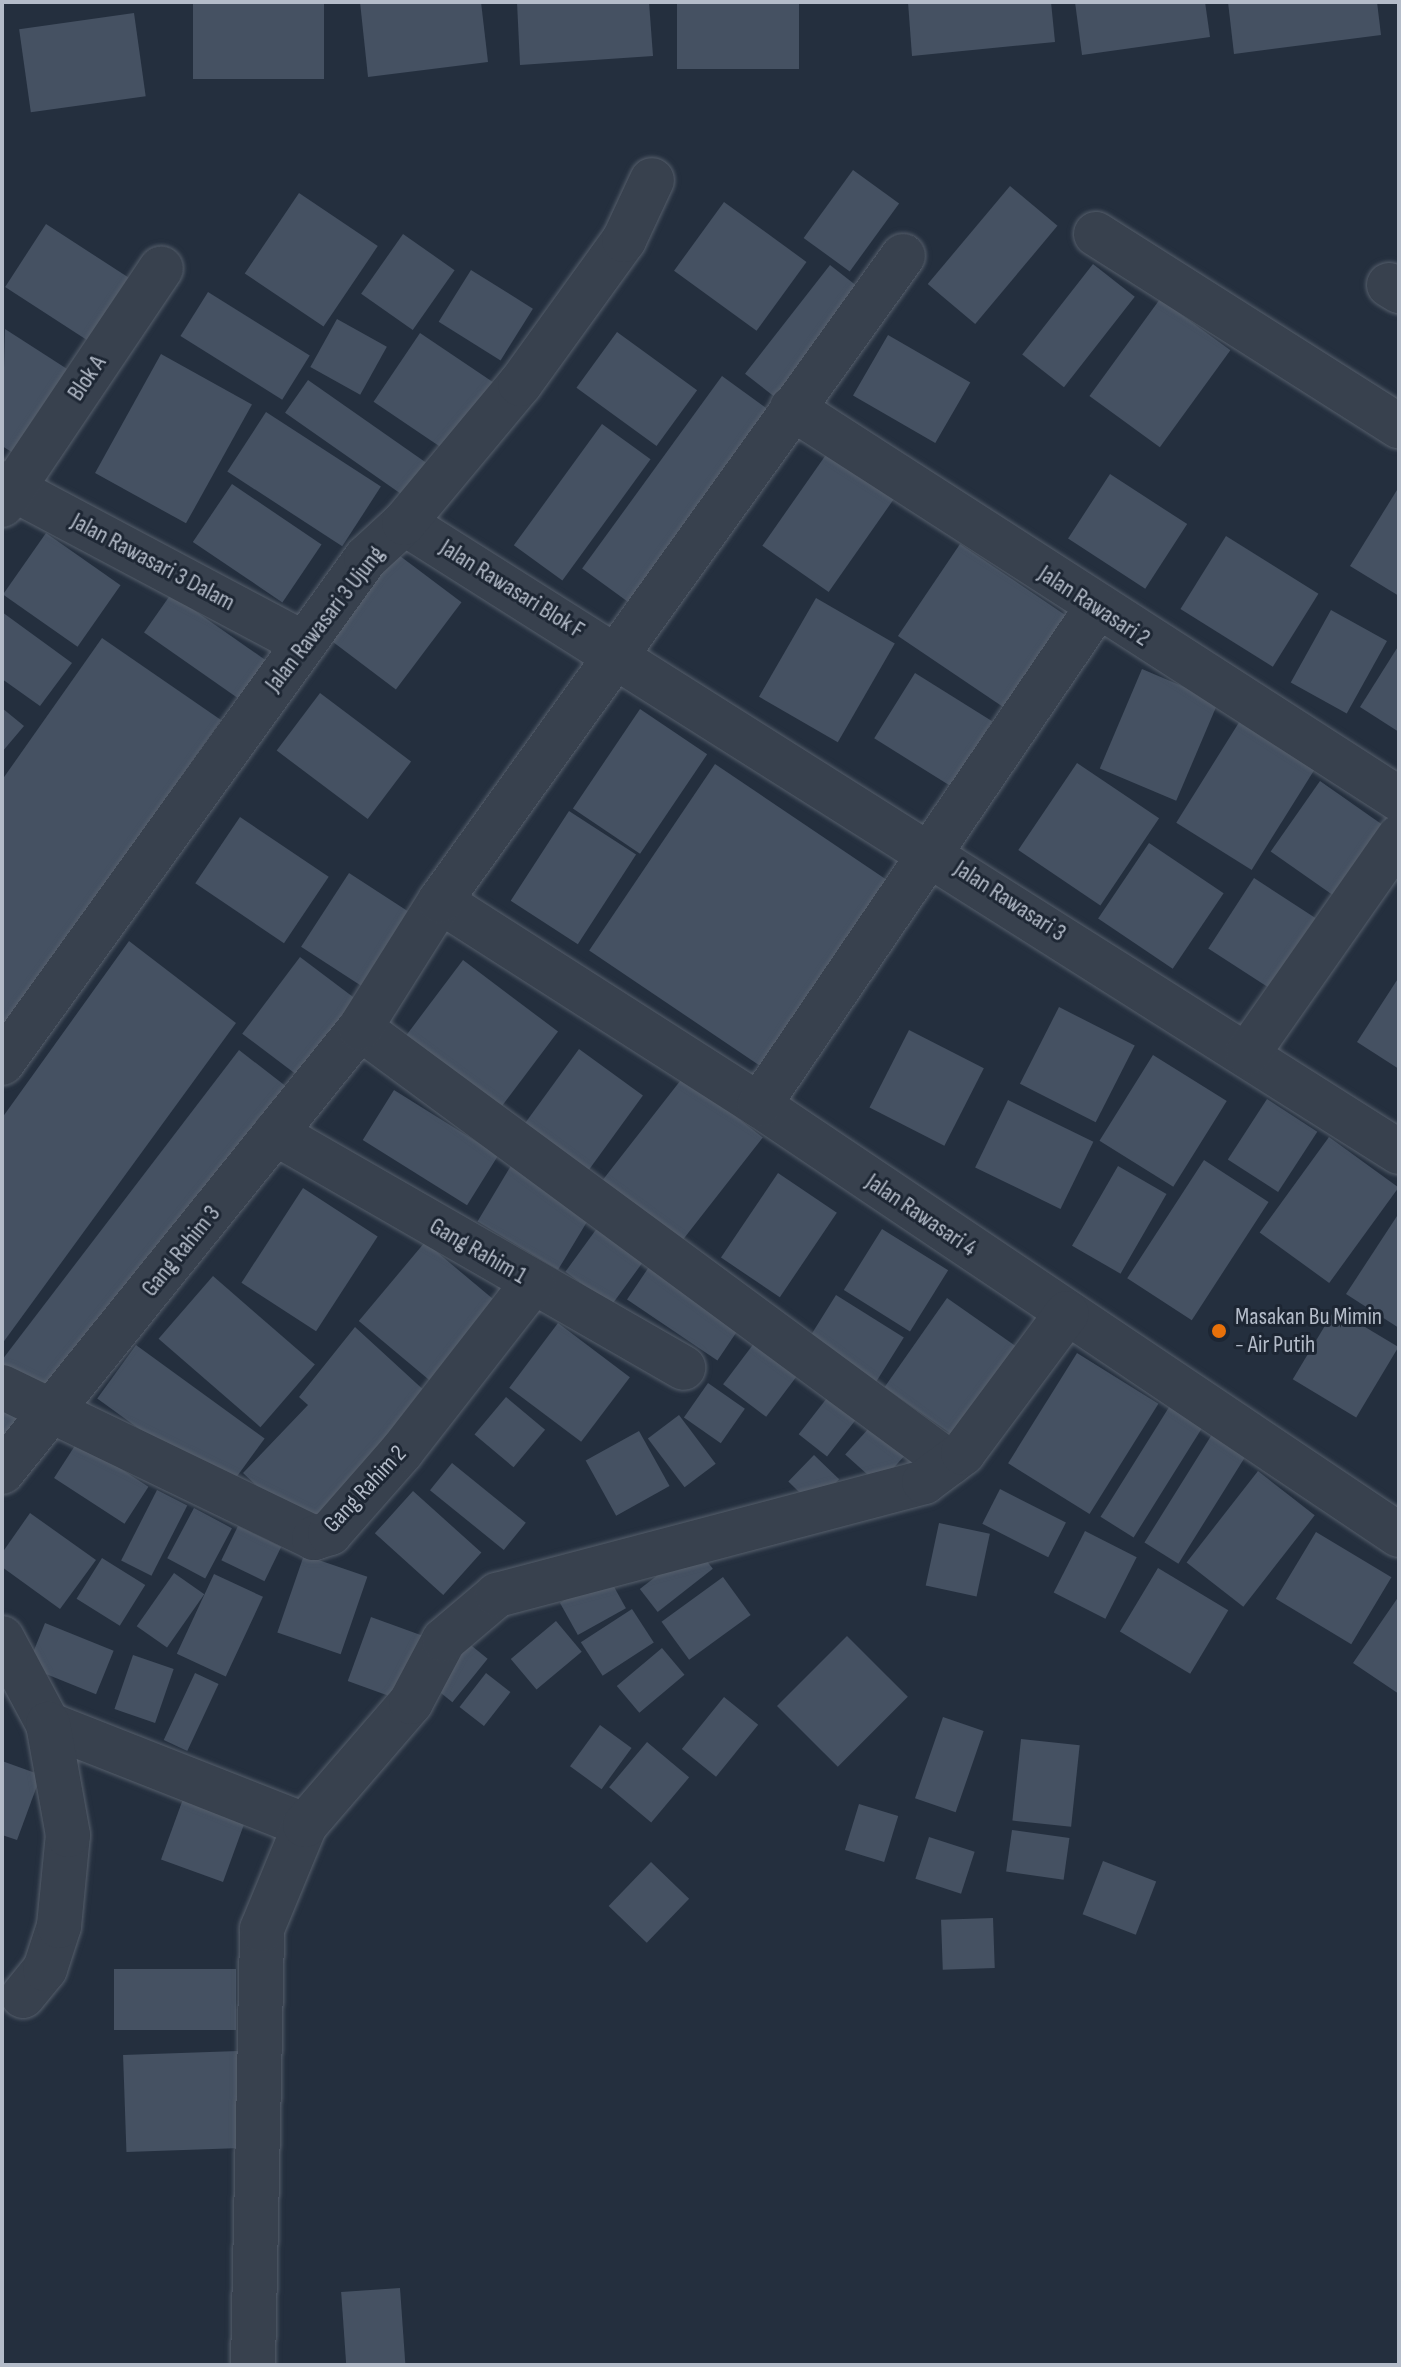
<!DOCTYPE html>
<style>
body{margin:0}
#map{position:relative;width:1401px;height:2367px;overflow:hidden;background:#242f3e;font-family:"Sofia Sans Condensed",sans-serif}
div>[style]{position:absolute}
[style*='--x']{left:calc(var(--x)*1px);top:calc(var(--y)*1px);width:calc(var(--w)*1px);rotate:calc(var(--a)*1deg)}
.building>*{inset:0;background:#455162;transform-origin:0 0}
.roads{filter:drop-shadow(0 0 2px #565f6c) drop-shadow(0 0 2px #565f6c)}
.street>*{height:44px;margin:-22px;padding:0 22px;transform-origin:22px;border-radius:22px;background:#38414e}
.dots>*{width:22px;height:22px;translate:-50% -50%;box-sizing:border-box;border:4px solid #1d2633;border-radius:50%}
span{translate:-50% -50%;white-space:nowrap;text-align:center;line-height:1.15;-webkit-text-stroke:6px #1d2633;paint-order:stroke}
.street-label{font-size:24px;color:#b4bcc9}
.poi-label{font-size:24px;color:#b4bcc9}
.left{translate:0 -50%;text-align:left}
.frame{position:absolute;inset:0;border:4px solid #b4bcc9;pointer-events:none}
</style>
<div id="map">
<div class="building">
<div style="left:193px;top:2px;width:131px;height:77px"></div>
<div style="clip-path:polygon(360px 2px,481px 2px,488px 62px,368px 77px)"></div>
<div style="clip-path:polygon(517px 2px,649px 2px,653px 56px,520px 65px)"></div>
<div style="left:677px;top:2px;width:122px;height:67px"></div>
<div style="clip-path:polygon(908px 2px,1051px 2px,1055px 42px,912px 56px)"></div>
<div style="clip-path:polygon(1075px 2px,1205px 2px,1210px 37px,1082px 55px)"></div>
<div style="clip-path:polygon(1228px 2px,1377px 2px,1381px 35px,1234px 54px)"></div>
<div style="left:134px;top:13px;width:84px;height:116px;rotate:82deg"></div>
<div style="left:853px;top:170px;width:57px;height:84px;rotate:36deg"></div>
<div style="left:1010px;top:186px;width:62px;height:128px;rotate:40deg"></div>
<div style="left:299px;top:193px;width:95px;height:97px;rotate:34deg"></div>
<div style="left:724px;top:202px;width:102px;height:85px;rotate:36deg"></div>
<div style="left:46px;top:224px;width:114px;height:75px;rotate:33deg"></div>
<div style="left:403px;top:234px;width:63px;height:73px;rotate:35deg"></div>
<div style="left:1093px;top:264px;width:53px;height:115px;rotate:38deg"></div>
<div style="left:830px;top:265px;width:51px;height:138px;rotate:38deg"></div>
<div style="left:471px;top:270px;width:73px;height:61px;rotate:32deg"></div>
<div style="left:208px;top:292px;width:120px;height:52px;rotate:32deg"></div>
<div style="left:1160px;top:299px;width:87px;height:120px;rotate:36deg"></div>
<div style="left:337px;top:319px;width:57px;height:55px;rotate:29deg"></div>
<div style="clip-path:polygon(5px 329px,78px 376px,23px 459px,2px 446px)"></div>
<div style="left:617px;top:332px;width:99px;height:69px;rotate:36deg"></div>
<div style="left:420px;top:333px;width:99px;height:83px;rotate:34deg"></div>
<div style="left:888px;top:335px;width:95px;height:70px;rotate:30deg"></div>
<div style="left:161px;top:354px;width:104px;height:136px;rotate:29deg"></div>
<div style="left:722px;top:376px;width:65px;height:238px;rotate:36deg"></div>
<div style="left:308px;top:380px;width:160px;height:40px;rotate:35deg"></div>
<div style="left:266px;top:412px;width:137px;height:71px;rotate:33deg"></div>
<div style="left:602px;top:424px;width:60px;height:150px;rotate:36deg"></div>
<div style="left:830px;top:449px;width:81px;height:118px;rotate:35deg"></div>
<div style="left:1110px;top:474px;width:92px;height:77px;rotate:33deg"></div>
<div style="left:232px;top:484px;width:108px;height:70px;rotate:34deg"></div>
<div style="clip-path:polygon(1397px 490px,1399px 491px,1399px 596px,1350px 566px)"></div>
<div style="left:46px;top:533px;width:91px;height:75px;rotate:35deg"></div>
<div style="left:1226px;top:536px;width:109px;height:86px;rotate:32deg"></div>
<div style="left:960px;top:544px;width:130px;height:111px;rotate:34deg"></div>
<div style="left:396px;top:553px;width:82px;height:109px;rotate:37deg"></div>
<div style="left:171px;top:594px;width:130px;height:47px;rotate:35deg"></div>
<div style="left:816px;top:598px;width:91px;height:114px;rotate:30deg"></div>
<div style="left:1331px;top:610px;width:64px;height:83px;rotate:29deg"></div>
<div style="clip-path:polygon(2px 612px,72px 663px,40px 706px,2px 679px)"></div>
<div style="clip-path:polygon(102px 638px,221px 720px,2px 1030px,2px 780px)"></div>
<div style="clip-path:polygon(1399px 645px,1399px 732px,1360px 707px)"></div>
<div style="left:1142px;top:669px;width:83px;height:108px;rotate:23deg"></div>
<div style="left:915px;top:673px;width:91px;height:77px;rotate:32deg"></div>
<div style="left:320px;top:693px;width:114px;height:72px;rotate:37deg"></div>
<div style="clip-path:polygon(2px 708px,24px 726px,2px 752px)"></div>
<div style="left:640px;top:709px;width:81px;height:120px;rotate:34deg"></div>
<div style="left:1243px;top:716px;width:89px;height:126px;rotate:32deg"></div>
<div style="left:1077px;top:763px;width:99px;height:105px;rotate:34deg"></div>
<div style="left:715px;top:764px;width:219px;height:225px;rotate:34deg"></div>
<div style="left:1320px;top:781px;width:88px;height:86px;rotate:35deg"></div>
<div style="left:569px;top:811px;width:80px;height:107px;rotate:33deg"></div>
<div style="left:240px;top:817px;width:107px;height:80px;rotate:34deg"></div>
<div style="left:1149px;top:843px;width:90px;height:91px;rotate:34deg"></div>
<div style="left:349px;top:873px;width:84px;height:88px;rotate:33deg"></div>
<div style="left:1254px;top:878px;width:87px;height:84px;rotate:33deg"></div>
<div style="clip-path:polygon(129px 941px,236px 1023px,2px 1344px,2px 1118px)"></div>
<div style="left:300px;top:957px;width:81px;height:96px;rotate:37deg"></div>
<div style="left:463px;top:960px;width:119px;height:111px;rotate:37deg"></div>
<div style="clip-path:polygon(1399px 977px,1399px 1069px,1357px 1042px)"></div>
<div style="left:1059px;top:1007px;width:85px;height:86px;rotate:27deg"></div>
<div style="left:909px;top:1030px;width:84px;height:87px;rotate:27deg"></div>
<div style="left:579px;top:1049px;width:79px;height:98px;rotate:36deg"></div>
<div style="clip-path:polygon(239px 1050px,292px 1091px,52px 1406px,2px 1367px,2px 1360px)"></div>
<div style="left:1153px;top:1055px;width:87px;height:101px;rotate:32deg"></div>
<div style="left:684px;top:1076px;width:100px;height:133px;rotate:38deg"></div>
<div style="left:394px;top:1090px;width:123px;height:59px;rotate:32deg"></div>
<div style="left:1267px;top:1099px;width:60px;height:72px;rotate:33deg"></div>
<div style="left:1008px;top:1100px;width:95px;height:75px;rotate:26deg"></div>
<div style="left:1329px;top:1137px;width:86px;height:118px;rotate:36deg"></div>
<div style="left:1204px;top:1160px;width:77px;height:141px;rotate:33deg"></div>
<div style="left:512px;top:1164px;width:94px;height:67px;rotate:31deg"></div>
<div style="left:1118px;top:1166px;width:56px;height:92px;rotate:30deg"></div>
<div style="left:778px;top:1173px;width:71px;height:102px;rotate:34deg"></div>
<div style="left:303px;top:1188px;width:89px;height:113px;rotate:33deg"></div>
<div style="clip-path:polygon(1399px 1213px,1399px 1328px,1346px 1294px)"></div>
<div style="left:603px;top:1220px;width:57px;height:64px;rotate:36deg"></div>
<div style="left:882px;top:1229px;width:78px;height:72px;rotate:32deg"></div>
<div style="left:425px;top:1242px;width:97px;height:103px;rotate:40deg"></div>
<div style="left:655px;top:1258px;width:109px;height:50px;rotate:34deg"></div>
<div style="left:213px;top:1276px;width:135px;height:83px;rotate:41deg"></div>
<div style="left:836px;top:1295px;width:80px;height:54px;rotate:32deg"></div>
<div style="left:947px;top:1298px;width:88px;height:109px;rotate:35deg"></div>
<div style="left:1335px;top:1309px;width:74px;height:82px;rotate:31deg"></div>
<div style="left:558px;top:1323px;width:90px;height:81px;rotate:37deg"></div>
<div style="clip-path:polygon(355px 1327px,428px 1394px,304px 1530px,243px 1473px,308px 1405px,299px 1397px)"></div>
<div style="left:761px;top:1334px;width:54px;height:63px;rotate:37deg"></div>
<div style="left:136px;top:1345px;width:159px;height:66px;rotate:36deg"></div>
<div style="left:1077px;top:1353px;width:96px;height:130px;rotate:32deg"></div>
<div style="left:708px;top:1383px;width:45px;height:42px;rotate:35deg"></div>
<div style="clip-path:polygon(2px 1395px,30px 1410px,2px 1461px)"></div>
<div style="left:506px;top:1397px;width:51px;height:49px;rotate:40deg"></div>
<div style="left:827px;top:1398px;width:36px;height:46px;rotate:38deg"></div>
<div style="left:1171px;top:1404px;width:39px;height:133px;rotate:32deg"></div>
<div style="left:679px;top:1415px;width:61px;height:39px;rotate:53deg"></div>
<div style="left:878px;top:1418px;width:45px;height:49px;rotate:42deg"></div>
<div style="left:1216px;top:1428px;width:40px;height:135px;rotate:32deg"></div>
<div style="left:639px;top:1431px;width:63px;height:61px;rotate:61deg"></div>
<div style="left:78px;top:1441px;width:84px;height:44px;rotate:33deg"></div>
<div style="left:814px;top:1455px;width:35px;height:37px;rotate:44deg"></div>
<div style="left:452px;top:1463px;width:95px;height:35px;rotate:39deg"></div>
<div style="left:1258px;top:1471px;width:72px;height:116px;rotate:38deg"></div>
<div style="left:1000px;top:1489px;width:74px;height:39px;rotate:27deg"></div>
<div style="left:157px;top:1490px;width:34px;height:79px;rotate:27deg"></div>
<div style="left:413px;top:1491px;width:92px;height:57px;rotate:42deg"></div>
<div style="left:194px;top:1508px;width:43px;height:57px;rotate:28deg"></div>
<div style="clip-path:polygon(30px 1513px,96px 1560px,60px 1609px,2px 1567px,2px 1553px)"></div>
<div style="left:939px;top:1523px;width:52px;height:64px;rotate:12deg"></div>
<div style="left:238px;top:1526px;width:48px;height:38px;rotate:26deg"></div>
<div style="left:1085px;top:1531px;width:58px;height:69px;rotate:27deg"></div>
<div style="left:1316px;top:1532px;width:88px;height:78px;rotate:31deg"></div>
<div style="left:695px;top:1546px;width:29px;height:70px;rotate:52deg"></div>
<div style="left:304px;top:1555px;width:67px;height:82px;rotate:19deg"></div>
<div style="left:102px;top:1558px;width:51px;height:48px;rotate:32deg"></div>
<div style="left:1158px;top:1568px;width:82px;height:74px;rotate:31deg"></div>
<div style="left:174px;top:1573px;width:37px;height:65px;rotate:35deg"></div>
<div style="left:214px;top:1574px;width:54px;height:88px;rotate:25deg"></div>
<div style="left:608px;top:1576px;width:37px;height:55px;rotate:61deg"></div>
<div style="left:723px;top:1577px;width:47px;height:76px;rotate:54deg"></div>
<div style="clip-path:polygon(1399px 1596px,1399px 1694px,1353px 1663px)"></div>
<div style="left:632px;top:1609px;width:40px;height:61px;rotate:57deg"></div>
<div style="left:371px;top:1617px;width:55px;height:68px;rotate:20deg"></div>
<div style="left:556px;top:1621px;width:40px;height:59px;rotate:50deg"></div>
<div style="left:45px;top:1623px;width:74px;height:47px;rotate:22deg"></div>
<div style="left:847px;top:1636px;width:86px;height:99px;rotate:45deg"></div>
<div style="left:462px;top:1638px;width:33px;height:56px;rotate:39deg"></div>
<div style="left:662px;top:1648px;width:35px;height:59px;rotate:50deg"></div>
<div style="left:133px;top:1655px;width:43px;height:57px;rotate:19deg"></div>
<div style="left:195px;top:1673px;width:26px;height:74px;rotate:25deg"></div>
<div style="left:486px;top:1673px;width:31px;height:43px;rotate:38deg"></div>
<div style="left:724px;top:1697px;width:44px;height:67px;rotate:39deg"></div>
<div style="left:943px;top:1717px;width:43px;height:86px;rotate:19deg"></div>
<div style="left:600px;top:1725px;width:39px;height:51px;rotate:36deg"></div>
<div style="left:1021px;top:1739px;width:59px;height:82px;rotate:6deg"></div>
<div style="left:647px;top:1742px;width:55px;height:59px;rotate:40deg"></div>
<div style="clip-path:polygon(2px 1761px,41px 1775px,17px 1840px,2px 1835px)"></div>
<div style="left:187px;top:1788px;width:66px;height:76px;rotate:20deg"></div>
<div style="left:859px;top:1804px;width:41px;height:48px;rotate:17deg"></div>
<div style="left:1012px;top:1830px;width:58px;height:42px;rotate:8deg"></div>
<div style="left:929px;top:1837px;width:48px;height:44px;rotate:18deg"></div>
<div style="left:1103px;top:1861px;width:57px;height:57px;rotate:21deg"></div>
<div style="left:651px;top:1862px;width:53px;height:61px;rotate:44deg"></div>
<div style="left:993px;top:1918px;width:50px;height:52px;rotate:88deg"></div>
<div style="left:114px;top:1969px;width:122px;height:61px"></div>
<div style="left:238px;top:2051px;width:97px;height:115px;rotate:88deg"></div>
<div style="left:400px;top:2288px;width:77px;height:59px;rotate:86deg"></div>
</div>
<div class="roads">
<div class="street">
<div style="--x:1096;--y:234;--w:359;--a:32.4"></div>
<div style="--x:1389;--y:285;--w:12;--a:31"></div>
<div style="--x:792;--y:408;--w:722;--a:32.79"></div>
<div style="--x:2;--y:483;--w:341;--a:28"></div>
<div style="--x:2;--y:505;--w:285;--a:-56.1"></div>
<div style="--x:404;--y:523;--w:1177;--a:32.3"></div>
<div style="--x:440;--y:901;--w:379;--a:32.6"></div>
<div style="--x:759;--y:1105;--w:771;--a:33.9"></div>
<div style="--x:360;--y:1028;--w:733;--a:36.4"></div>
<div style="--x:1248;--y:1053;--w:264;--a:-55"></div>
<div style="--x:2;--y:1063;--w:623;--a:-54.22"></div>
<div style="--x:366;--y:558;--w:52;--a:-42.6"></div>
<div style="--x:404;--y:523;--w:181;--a:-50.2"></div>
<div style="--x:520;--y:384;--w:178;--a:-54.2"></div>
<div style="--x:624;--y:240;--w:66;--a:-65"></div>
<div style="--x:759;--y:1105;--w:600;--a:-55.81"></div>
<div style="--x:275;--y:1133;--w:471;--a:29.9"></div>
<div style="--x:2;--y:1387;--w:347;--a:25.8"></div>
<div style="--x:314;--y:1538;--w:17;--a:-17"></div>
<div style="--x:330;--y:1533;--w:109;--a:-48.7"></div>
<div style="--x:402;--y:1451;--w:213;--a:-52.1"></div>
<div style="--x:2;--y:1472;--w:570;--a:-51.12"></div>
<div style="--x:360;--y:1028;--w:150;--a:-57.8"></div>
<div style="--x:440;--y:901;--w:794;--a:-54.33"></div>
<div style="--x:2;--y:1638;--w:98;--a:61.9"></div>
<div style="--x:48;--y:1724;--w:276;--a:21.5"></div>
<div style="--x:23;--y:1996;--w:35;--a:-51"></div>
<div style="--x:45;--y:1969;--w:45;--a:-72"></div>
<div style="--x:59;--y:1926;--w:91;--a:-84.4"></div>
<div style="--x:68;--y:1835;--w:113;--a:-100.2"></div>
<div style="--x:253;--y:2365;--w:436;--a:-88.8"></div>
<div style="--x:262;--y:1929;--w:113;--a:-67.5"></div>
<div style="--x:305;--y:1825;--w:162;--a:-49.2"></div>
<div style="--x:411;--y:1702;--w:70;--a:-62"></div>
<div style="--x:444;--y:1640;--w:70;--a:-40.3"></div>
<div style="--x:497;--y:1595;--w:442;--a:-14.8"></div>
<div style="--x:924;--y:1482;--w:49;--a:-36.6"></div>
<div style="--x:963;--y:1453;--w:174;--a:-53.4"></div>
</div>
</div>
<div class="dots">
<div style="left:1219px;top:1331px;background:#e8710a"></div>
</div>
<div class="street-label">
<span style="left:87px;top:378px;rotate:-56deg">Blok A</span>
<span style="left:153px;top:562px;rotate:28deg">Jalan Rawasari 3 Dalam</span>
<span style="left:512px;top:589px;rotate:32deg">Jalan Rawasari Blok F</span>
<span style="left:1094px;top:606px;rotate:33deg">Jalan Rawasari 2</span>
<span style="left:325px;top:619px;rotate:-52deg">Jalan Rawasari 3 Ujung</span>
<span style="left:1010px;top:901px;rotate:33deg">Jalan Rawasari 3</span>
<span style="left:921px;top:1215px;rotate:34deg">Jalan Rawasari 4</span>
<span style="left:181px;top:1251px;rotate:-51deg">Gang Rahim 3</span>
<span style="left:478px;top:1251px;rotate:30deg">Gang Rahim 1</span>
<span style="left:365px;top:1489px;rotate:-47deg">Gang Rahim 2</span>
</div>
<div class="poi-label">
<span class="left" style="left:1235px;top:1331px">Masakan Bu Mimin<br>- Air Putih</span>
</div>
<div class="frame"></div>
</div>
